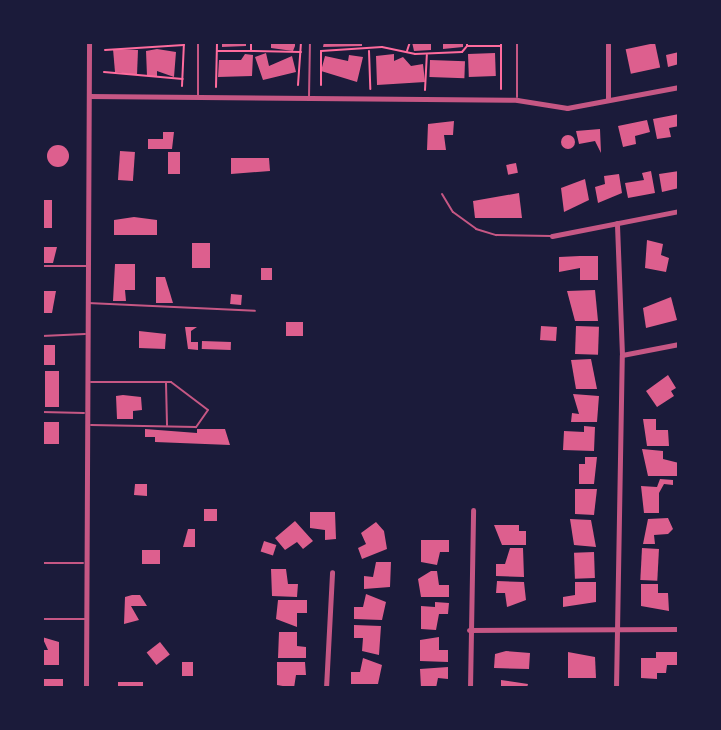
<!DOCTYPE html>
<style>
body{margin:0}
#map{position:relative;width:721px;height:730px;overflow:hidden;background:#1b1b3a;font-family:Barlow,sans-serif}
div>[style]{position:absolute}
[style*='--x']{left:calc(var(--x)*1px);top:calc(var(--y)*1px);width:calc(var(--w)*1px);rotate:calc(var(--a)*1deg)}
.building>*{inset:0;background:#dd5f8e;transform-origin:0 0}
.round{border-radius:50%}
.path>*{height:2px;margin:-1px;padding:0 1px;transform-origin:1px;border-radius:1px;background:#ff6b9d}
.service>*{height:2px;margin:-1px;padding:0 1px;transform-origin:1px;border-radius:1px;background:#c65784}
.minor>*{height:5px;margin:-2.5px;padding:0 2.5px;transform-origin:2.5px;border-radius:2.5px;background:#c65784}
span{translate:-50% -50%;white-space:nowrap;text-align:center;line-height:1.15;-webkit-text-stroke:7px #1b1b3a;paint-order:stroke}
.frame{position:absolute;inset:0;border:44px solid #1b1b3a;pointer-events:none}
</style>
<div id="map">
<div class="building">
<div style="clip-path:polygon(222px 42px,246px 42px,246px 46px,222px 47px)"></div>
<div style="clip-path:polygon(271px 42px,295px 42px,295px 46px,293px 51px,271px 48px)"></div>
<div style="clip-path:polygon(324px 42px,362px 42px,362px 46px,323px 47px)"></div>
<div style="clip-path:polygon(412px 42px,431px 42px,431px 50px,414px 51px)"></div>
<div style="clip-path:polygon(443px 42px,463px 42px,463px 47px,443px 49px)"></div>
<div style="left:655px;top:43px;width:25px;height:30px;rotate:78deg"></div>
<div style="clip-path:polygon(113px 49px,138px 50px,137px 75px,115px 72px)"></div>
<div style="clip-path:polygon(157px 49px,176px 52px,174px 77px,157px 71px,157px 77px,147px 76px,146px 51px)"></div>
<div style="clip-path:polygon(679px 52px,679px 64px,668px 67px,666px 55px)"></div>
<div style="clip-path:polygon(266px 53px,269px 66px,292px 56px,296px 72px,263px 80px,255px 57px)"></div>
<div style="left:495px;top:53px;width:23px;height:27px;rotate:88deg"></div>
<div style="clip-path:polygon(245px 54px,253px 55px,252px 76px,218px 77px,219px 60px,241px 60px)"></div>
<div style="clip-path:polygon(394px 54px,394px 61px,403px 57px,411px 66px,423px 64px,425px 82px,377px 85px,376px 56px)"></div>
<div style="clip-path:polygon(349px 55px,363px 57px,357px 82px,321px 71px,325px 56px,348px 61px)"></div>
<div style="left:430px;top:60px;width:35px;height:17px;rotate:2deg"></div>
<div style="clip-path:polygon(679px 114px,679px 126px,669px 128px,671px 137px,657px 139px,653px 119px)"></div>
<div style="clip-path:polygon(647px 120px,650px 132px,635px 136px,636px 144px,623px 147px,618px 126px)"></div>
<div style="clip-path:polygon(454px 121px,453px 135px,444px 135px,446px 150px,427px 150px,428px 124px)"></div>
<div style="clip-path:polygon(600px 129px,601px 153px,595px 141px,579px 144px,576px 131px)"></div>
<div style="clip-path:polygon(163px 132px,174px 132px,172px 149px,148px 149px,148px 139px,163px 139px)"></div>
<div class="round" style="left:561px;top:135px;width:14px;height:14px"></div>
<div class="round" style="left:47px;top:145px;width:22px;height:22px"></div>
<div style="left:120px;top:151px;width:15px;height:29px;rotate:4deg"></div>
<div style="left:168px;top:152px;width:12px;height:22px"></div>
<div style="clip-path:polygon(231px 158px,269px 158px,270px 171px,231px 174px)"></div>
<div style="left:516px;top:163px;width:10px;height:10px;rotate:79deg"></div>
<div style="clip-path:polygon(651px 171px,655px 193px,628px 198px,625px 183px,644px 180px,642px 173px)"></div>
<div style="clip-path:polygon(679px 171px,679px 188px,662px 192px,659px 174px)"></div>
<div style="clip-path:polygon(619px 174px,622px 193px,598px 203px,595px 187px,605px 184px,604px 176px)"></div>
<div style="clip-path:polygon(585px 179px,589px 200px,564px 212px,561px 188px)"></div>
<div style="clip-path:polygon(519px 193px,522px 218px,475px 218px,473px 201px)"></div>
<div style="left:42px;top:200px;width:10px;height:28px"></div>
<div style="clip-path:polygon(134px 217px,157px 220px,157px 235px,114px 235px,114px 220px)"></div>
<div style="clip-path:polygon(647px 240px,663px 244px,661px 255px,669px 258px,666px 272px,645px 268px)"></div>
<div style="left:192px;top:243px;width:18px;height:25px"></div>
<div style="clip-path:polygon(42px 247px,57px 247px,53px 263px,42px 263px)"></div>
<div style="clip-path:polygon(580px 256px,598px 256px,598px 280px,580px 280px,580px 268px,559px 272px,559px 257px)"></div>
<div style="clip-path:polygon(115px 264px,135px 264px,135px 290px,125px 290px,126px 301px,113px 301px)"></div>
<div style="left:261px;top:268px;width:11px;height:12px"></div>
<div style="clip-path:polygon(156px 277px,165px 277px,173px 303px,156px 303px)"></div>
<div style="clip-path:polygon(595px 290px,598px 321px,575px 321px,567px 291px)"></div>
<div style="clip-path:polygon(42px 291px,56px 291px,52px 313px,42px 313px)"></div>
<div style="left:231px;top:294px;width:11px;height:10px;rotate:5deg"></div>
<div style="clip-path:polygon(671px 297px,677px 320px,646px 328px,643px 308px)"></div>
<div style="left:303px;top:322px;width:14px;height:17px;rotate:90deg"></div>
<div style="left:541px;top:326px;width:16px;height:14px;rotate:4deg"></div>
<div style="left:576px;top:326px;width:23px;height:28px;rotate:2deg"></div>
<div style="clip-path:polygon(185px 327px,197px 327px,191px 331px,191px 342px,198px 342px,198px 350px,188px 349px)"></div>
<div style="clip-path:polygon(139px 331px,166px 334px,165px 349px,139px 348px)"></div>
<div style="left:202px;top:341px;width:29px;height:8px;rotate:2deg"></div>
<div style="left:42px;top:345px;width:13px;height:20px"></div>
<div style="clip-path:polygon(591px 359px,597px 389px,576px 389px,571px 360px)"></div>
<div style="left:45px;top:371px;width:14px;height:36px"></div>
<div style="clip-path:polygon(668px 375px,676px 388px,671px 391px,674px 396px,657px 407px,646px 391px)"></div>
<div style="clip-path:polygon(573px 394px,599px 396px,597px 422px,571px 422px,572px 413px,579px 414px)"></div>
<div style="clip-path:polygon(123px 395px,141px 397px,142px 410px,133px 411px,133px 419px,117px 419px,116px 396px)"></div>
<div style="clip-path:polygon(643px 419px,656px 419px,656px 430px,668px 430px,669px 446px,647px 446px)"></div>
<div style="left:42px;top:422px;width:17px;height:22px"></div>
<div style="clip-path:polygon(584px 426px,595px 427px,594px 451px,563px 450px,564px 431px,584px 432px)"></div>
<div style="clip-path:polygon(145px 429px,197px 433px,197px 429px,225px 429px,230px 445px,155px 442px,155px 437px,145px 437px)"></div>
<div style="clip-path:polygon(642px 449px,663px 451px,663px 459px,679px 463px,679px 476px,648px 476px)"></div>
<div style="clip-path:polygon(585px 457px,597px 457px,594px 484px,579px 484px,579px 464px,585px 464px)"></div>
<div style="clip-path:polygon(660px 479px,673px 480px,673px 485px,664px 484px,659px 493px,659px 513px,644px 513px,641px 486px,657px 487px)"></div>
<div style="clip-path:polygon(135px 484px,147px 484px,147px 496px,134px 495px)"></div>
<div style="clip-path:polygon(575px 489px,597px 489px,594px 515px,575px 514px)"></div>
<div style="left:204px;top:509px;width:13px;height:12px"></div>
<div style="clip-path:polygon(310px 512px,335px 512px,336px 539px,325px 540px,325px 530px,310px 528px)"></div>
<div style="clip-path:polygon(668px 518px,673px 529px,668px 534px,654px 535px,655px 544px,643px 544px,648px 519px)"></div>
<div style="clip-path:polygon(570px 519px,591px 520px,596px 547px,574px 545px)"></div>
<div style="clip-path:polygon(295px 521px,313px 541px,303px 549px,297px 542px,285px 550px,275px 538px)"></div>
<div style="clip-path:polygon(376px 522px,384px 531px,387px 549px,362px 559px,358px 548px,366px 544px,361px 533px)"></div>
<div style="clip-path:polygon(494px 525px,519px 525px,519px 531px,526px 531px,526px 545px,502px 545px)"></div>
<div style="clip-path:polygon(188px 529px,195px 529px,195px 547px,183px 547px)"></div>
<div style="clip-path:polygon(421px 540px,449px 540px,449px 552px,440px 552px,437px 565px,421px 562px)"></div>
<div style="left:264px;top:541px;width:13px;height:11px;rotate:18deg"></div>
<div style="clip-path:polygon(510px 548px,523px 548px,524px 577px,496px 576px,496px 564px,505px 564px)"></div>
<div style="left:642px;top:548px;width:17px;height:32px;rotate:3deg"></div>
<div style="left:142px;top:550px;width:18px;height:14px"></div>
<div style="left:594px;top:552px;width:26px;height:20px;rotate:88deg"></div>
<div style="clip-path:polygon(376px 562px,391px 562px,390px 587px,364px 589px,364px 576px,373px 577px)"></div>
<div style="clip-path:polygon(271px 569px,286px 569px,288px 584px,298px 584px,297px 597px,272px 596px)"></div>
<div style="clip-path:polygon(431px 571px,437px 571px,439px 585px,449px 585px,449px 597px,421px 597px,418px 579px)"></div>
<div style="clip-path:polygon(497px 581px,524px 582px,526px 600px,507px 607px,505px 593px,496px 593px)"></div>
<div style="clip-path:polygon(575px 582px,596px 582px,596px 602px,563px 607px,563px 597px,575px 595px)"></div>
<div style="clip-path:polygon(641px 584px,658px 584px,658px 593px,668px 593px,669px 611px,641px 606px)"></div>
<div style="clip-path:polygon(366px 594px,386px 602px,382px 620px,354px 619px,354px 607px,363px 607px)"></div>
<div style="clip-path:polygon(132px 595px,140px 595px,147px 606px,131px 606px,139px 620px,124px 624px,125px 597px)"></div>
<div style="clip-path:polygon(278px 600px,307px 600px,307px 613px,297px 613px,297px 627px,276px 619px)"></div>
<div style="clip-path:polygon(435px 602px,449px 603px,448px 614px,439px 614px,436px 630px,421px 629px,421px 606px,435px 607px)"></div>
<div style="clip-path:polygon(354px 625px,381px 626px,379px 655px,362px 651px,363px 638px,354px 638px)"></div>
<div style="clip-path:polygon(279px 632px,297px 632px,297px 646px,306px 647px,306px 658px,278px 658px)"></div>
<div style="clip-path:polygon(42px 637px,59px 642px,59px 665px,42px 665px,42px 650px,48px 650px)"></div>
<div style="clip-path:polygon(439px 637px,439px 650px,448px 650px,448px 662px,420px 661px,420px 640px)"></div>
<div style="left:160px;top:642px;width:16px;height:17px;rotate:52deg"></div>
<div style="clip-path:polygon(506px 651px,530px 653px,529px 669px,494px 668px,495px 654px)"></div>
<div style="clip-path:polygon(568px 652px,595px 657px,596px 678px,568px 678px)"></div>
<div style="clip-path:polygon(656px 652px,677px 652px,677px 665px,667px 665px,666px 673px,657px 673px,657px 679px,641px 678px,641px 658px,656px 658px)"></div>
<div style="clip-path:polygon(363px 658px,382px 665px,378px 684px,351px 684px,351px 672px,360px 672px)"></div>
<div style="left:182px;top:662px;width:11px;height:14px"></div>
<div style="clip-path:polygon(277px 662px,305px 662px,306px 675px,296px 675px,294px 688px,277px 685px)"></div>
<div style="clip-path:polygon(448px 667px,448px 679px,438px 678px,436px 688px,421px 688px,420px 669px)"></div>
<div style="left:42px;top:679px;width:21px;height:9px"></div>
<div style="clip-path:polygon(501px 680px,528px 684px,527px 688px,501px 688px)"></div>
<div style="left:118px;top:682px;width:25px;height:6px"></div>
</div>
<div class="path">
<div style="--x:467;--y:42;--w:4;--a:90"></div>
<div style="--x:467;--y:46;--w:34;--a:0"></div>
<div style="--x:105;--y:50;--w:79;--a:-3.6"></div>
<div style="--x:217;--y:51;--w:34;--a:0"></div>
<div style="--x:251;--y:51;--w:9;--a:-90"></div>
<div style="--x:251;--y:51;--w:50;--a:1.1"></div>
<div style="--x:369;--y:51;--w:38;--a:88"></div>
<div style="--x:407;--y:51;--w:9;--a:-72"></div>
<div style="--x:104;--y:72;--w:79;--a:5.1"></div>
<div style="--x:298;--y:85;--w:43;--a:-86"></div>
<div style="--x:321;--y:85;--w:34;--a:-90"></div>
<div style="--x:321;--y:51;--w:61;--a:-3.8"></div>
<div style="--x:382;--y:47;--w:34;--a:12"></div>
<div style="--x:415;--y:54;--w:47;--a:-2.4"></div>
<div style="--x:462;--y:52;--w:8;--a:-50"></div>
<div style="--x:182;--y:86;--w:44;--a:-87.4"></div>
<div style="--x:216;--y:87;--w:45;--a:-88.7"></div>
<div style="--x:501;--y:89;--w:47;--a:-90"></div>
<div style="--x:425;--y:90;--w:35;--a:-87"></div>
</div>
<div class="service">
<div style="--x:198;--y:95;--w:53;--a:-90"></div>
<div style="--x:309;--y:97;--w:55;--a:-89"></div>
<div style="--x:517;--y:97;--w:55;--a:-90"></div>
<div style="--x:442;--y:194;--w:21;--a:59"></div>
<div style="--x:453;--y:212;--w:29;--a:36"></div>
<div style="--x:476;--y:229;--w:21;--a:17"></div>
<div style="--x:496;--y:235;--w:55;--a:1"></div>
<div style="--x:42;--y:266;--w:44;--a:0"></div>
<div style="--x:88;--y:303;--w:167;--a:2.7"></div>
<div style="--x:42;--y:336;--w:43;--a:-2.7"></div>
<div style="--x:91;--y:382;--w:80;--a:0"></div>
<div style="--x:171;--y:382;--w:46;--a:37.1"></div>
<div style="--x:208;--y:410;--w:21;--a:125"></div>
<div style="--x:196;--y:427;--w:105;--a:-178.9"></div>
<div style="--x:166;--y:383;--w:42;--a:88.6"></div>
<div style="--x:42;--y:412;--w:42;--a:1.4"></div>
<div style="--x:42;--y:563;--w:41;--a:0"></div>
<div style="--x:42;--y:619;--w:43;--a:0"></div>
</div>
<div class="minor">
<div style="--x:608;--y:44;--w:56;--a:90"></div>
<div style="--x:89;--y:96;--w:428;--a:0.5"></div>
<div style="--x:517;--y:100;--w:51;--a:9.1"></div>
<div style="--x:567;--y:108;--w:114;--a:-10.6"></div>
<div style="--x:552;--y:236;--w:129;--a:-11.1"></div>
<div style="--x:622;--y:355;--w:58;--a:-10.9"></div>
<div style="--x:469;--y:630;--w:210;--a:-0.3"></div>
<div style="--x:86;--y:688;--w:646;--a:-89.73"></div>
<div style="--x:326;--y:688;--w:116;--a:-87"></div>
<div style="--x:470;--y:688;--w:178;--a:-89"></div>
<div style="--x:616;--y:688;--w:333;--a:-89"></div>
<div style="--x:622;--y:355;--w:132;--a:-92.2"></div>
</div>
<div class="frame"></div>
</div>
